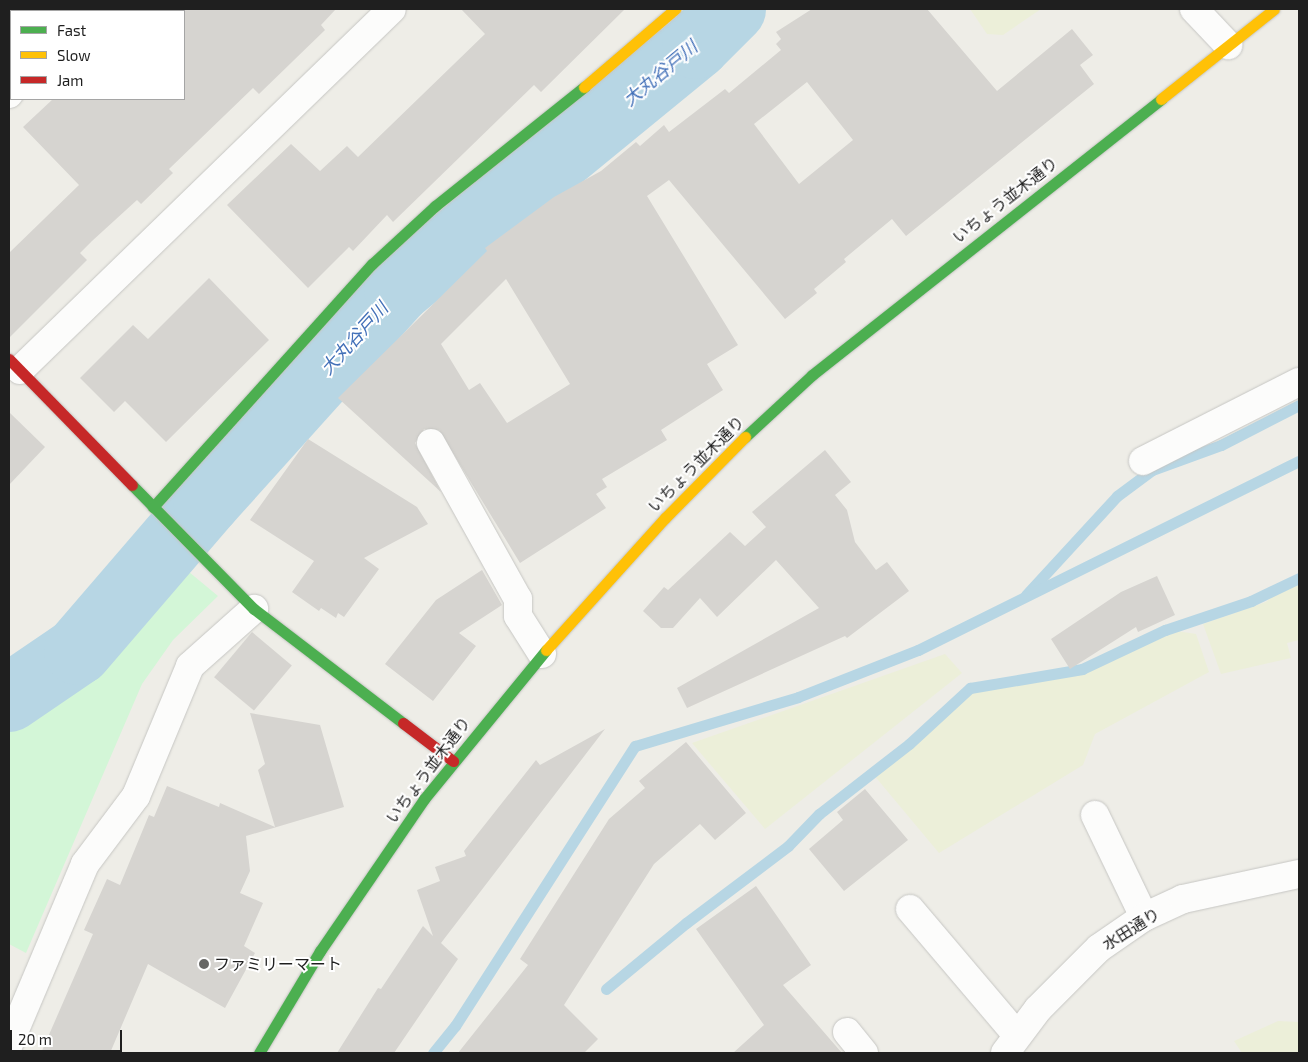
<!DOCTYPE html>
<meta charset="utf-8">
<style>
body{margin:0}
#map{position:relative;width:1308px;height:1062px;overflow:hidden;background:#eeede7;font-family:"Exo 2","Noto Sans JP",sans-serif}
div>[style]{position:absolute}
[style*='--x']{left:calc(var(--x)*1px);top:calc(var(--y)*1px);width:calc(var(--w)*1px);rotate:calc(var(--a)*1deg)}
.farmland>*{inset:0;background:#ecefd9}
.park>*{inset:0;background:#d3f6d7}
.stream>*{height:11px;margin:-5.5px;padding:0 5.5px;transform-origin:5.5px;border-radius:5.5px;background:#b7d6e4}
.river>*{height:68px;margin:-34px;padding:0 34px;transform-origin:34px;border-radius:34px;background:#b7d6e4}
.building>*{inset:0;background:#d6d4d0;transform-origin:0 0}
.roads{filter:drop-shadow(0 0 1px #c6c6c3) drop-shadow(0 0 1px #c6c6c3)}
.street>*{height:28px;margin:-14px;padding:0 14px;transform-origin:14px;border-radius:14px;background:#fcfcfb}
.fast>*{height:11px;margin:-5.5px;padding:0 5.5px;transform-origin:5.5px;border-radius:5.5px;background:#4caf50}
.slow>*{height:11px;margin:-5.5px;padding:0 5.5px;transform-origin:5.5px;border-radius:5.5px;background:#ffc107}
.jam>*{height:11px;margin:-5.5px;padding:0 5.5px;transform-origin:5.5px;border-radius:5.5px;background:#c62828}
.dots>*{width:14px;height:14px;translate:-50% -50%;box-sizing:border-box;border:2px solid #fff;border-radius:50%}
span{translate:-50% -50%;white-space:nowrap;text-align:center;line-height:1.15;-webkit-text-stroke:4px #fff;paint-order:stroke}
.street-label{font-size:16px;color:#1f1f1f}
.poi-label{font-size:16px;color:#1f1f1f}
.left{translate:0 -50%;text-align:left}
.water-label{font-size:18px;color:#4270b8;font-style:italic}
.frame{position:absolute;inset:0;border:10px solid #1f1f1f;pointer-events:none}
.legend{position:absolute;left:10px;top:10px;width:175px;height:90px;box-sizing:border-box;background:#fff;border:1px solid #a5a5a5;margin:0;padding:6px 9px;list-style:none;font-size:15px;color:#1f1f1f}
.legend li{display:flex;align-items:center;gap:10px;height:25px}
.legend b{width:25px;border:1px solid #a5a5a5}
.scale{position:absolute;left:10px;top:1030px;width:112px;height:22px;box-sizing:border-box;border:2px solid #1f1f1f;border-top:0;padding-left:6px;font-size:15px;line-height:18px;white-space:nowrap;color:#1f1f1f;-webkit-text-stroke:4px #fff;paint-order:stroke}
</style>
<div id="map">
<div class="farmland">
<div style="clip-path:polygon(970px 9px,1041px 9px,1003px 35px,987px 34px)"></div>
<div style="clip-path:polygon(1299px 584px,1299px 640px,1287px 643px,1291px 658px,1221px 674px,1203px 624px,1266px 602px,1274px 594px)"></div>
<div style="clip-path:polygon(1170px 630px,1196px 634px,1209px 672px,1095px 734px,1083px 765px,939px 853px,873px 774px,925px 734px,971px 691px,1029px 678px,1064px 678px)"></div>
<div style="clip-path:polygon(945px 654px,962px 673px,765px 829px,692px 743px)"></div>
<div style="clip-path:polygon(1278px 1021px,1299px 1022px,1299px 1053px,1242px 1053px,1234px 1041px)"></div>
</div>
<div class="park">
<div style="clip-path:polygon(177px 562px,218px 596px,173px 640px,142px 684px,26px 953px,9px 944px,9px 711px,42px 693px,99px 647px)"></div>
</div>
<div class="stream">
<div style="--x:1026;--y:595;--w:134;--a:-47.4"></div>
<div style="--x:1117;--y:496;--w:44;--a:-36.6"></div>
<div style="--x:1152;--y:470;--w:73;--a:-19.9"></div>
<div style="--x:1221;--y:445;--w:88;--a:-27.1"></div>
<div style="--x:606;--y:989;--w:104;--a:-39.5"></div>
<div style="--x:686;--y:923;--w:128;--a:-37"></div>
<div style="--x:788;--y:846;--w:45;--a:-45.9"></div>
<div style="--x:819;--y:814;--w:114;--a:-37.9"></div>
<div style="--x:909;--y:744;--w:83;--a:-42.6"></div>
<div style="--x:970;--y:688;--w:114;--a:-9.6"></div>
<div style="--x:1082;--y:669;--w:92;--a:-25.2"></div>
<div style="--x:1165;--y:630;--w:91;--a:-18.6"></div>
<div style="--x:1251;--y:601;--w:53;--a:-25.6"></div>
<div style="--x:433;--y:1053;--w:35;--a:-51"></div>
<div style="--x:455;--y:1026;--w:333;--a:-57.3"></div>
<div style="--x:635;--y:746;--w:170;--a:-16.7"></div>
<div style="--x:798;--y:697;--w:129;--a:-21.4"></div>
<div style="--x:918;--y:650;--w:425;--a:-26.4"></div>
</div>
<div class="river">
<div style="--x:9;--y:698;--w:83;--a:-34.3"></div>
<div style="--x:78;--y:651;--w:198;--a:-49.3"></div>
<div style="--x:207;--y:501;--w:285;--a:-48"></div>
<div style="--x:398;--y:289;--w:385;--a:-39.3"></div>
<div style="--x:696;--y:45;--w:51;--a:-45"></div>
</div>
<div class="building">
<div style="clip-path:polygon(184px 9px,336px 9px,321px 25px,325px 30px,259px 94px,253px 88px,169px 169px,173px 173px,141px 204px,137px 200px,92px 241px,80px 253px,87px 260px,9px 338px,9px 253px,79px 185px,23px 127px,53px 99px,184px 99px)"></div>
<div style="clip-path:polygon(461px 9px,625px 9px,541px 92px,534px 85px,393px 222px,387px 215px,353px 251px,349px 247px,308px 288px,227px 205px,291px 144px,320px 171px,347px 146px,358px 157px,485px 34px)"></div>
<div style="clip-path:polygon(evenodd,812px 9px,927px 9px,997px 91px,1072px 29px,1093px 55px,1080px 65px,1094px 84px,906px 236px,892px 219px,844px 259px,846px 262px,814px 289px,817px 293px,785px 319px,669px 180px,647px 196px,738px 345px,707px 364px,723px 390px,661px 430px,667px 440px,602px 479px,607px 487px,596px 494px,606px 508px,520px 563px,439px 430px,424px 429px,415px 443px,441px 492px,338px 398px,487px 251px,485px 248px,554px 197px,601px 171px,636px 142px,640px 146px,664px 125px,669px 132px,725px 89px,729px 93px,781px 50px,776px 44px,781px 39px,776px 32px,812px 9px,807px 82px,853px 140px,799px 184px,754px 124px,807px 82px,812px 9px,506px 279px,570px 384px,507px 423px,480px 383px,469px 390px,441px 344px,506px 279px)"></div>
<div style="clip-path:polygon(209px 278px,269px 340px,166px 442px,125px 401px,114px 412px,80px 378px,133px 325px,148px 339px)"></div>
<div style="clip-path:polygon(9px 412px,45px 447px,9px 485px)"></div>
<div style="clip-path:polygon(308px 439px,417px 507px,428px 524px,364px 558px,379px 569px,344px 617px,338px 613px,336px 618px,321px 608px,319px 611px,292px 592px,314px 561px,250px 520px)"></div>
<div style="clip-path:polygon(825px 450px,851px 482px,835px 495px,847px 510px,855px 542px,876px 570px,887px 562px,909px 591px,847px 638px,845px 636px,687px 708px,677px 688px,819px 608px,776px 560px,717px 617px,700px 598px,673px 628px,661px 628px,643px 611px,664px 587px,668px 590px,730px 532px,745px 546px,766px 527px,752px 512px)"></div>
<div style="clip-path:polygon(482px 570px,502px 605px,459px 633px,476px 646px,433px 701px,385px 664px,436px 600px)"></div>
<div style="clip-path:polygon(1157px 576px,1175px 615px,1138px 632px,1136px 627px,1070px 669px,1051px 639px,1121px 592px)"></div>
<div style="left:252px;top:632px;width:52px;height:59px;rotate:40deg"></div>
<div style="clip-path:polygon(250px 713px,320px 725px,344px 807px,246px 836px,250px 871px,240px 893px,263px 903px,244px 946px,255px 953px,225px 1008px,148px 964px,110px 1053px,41px 1053px,93px 934px,84px 930px,107px 879px,120px 885px,149px 815px,154px 817px,167px 786px,219px 807px,220px 803px,275px 827px,258px 770px,265px 764px)"></div>
<div style="clip-path:polygon(605px 729px,441px 943px,458px 959px,394px 1053px,337px 1053px,378px 988px,381px 989px,423px 926px,433px 936px,417px 890px,440px 881px,435px 867px,466px 856px,464px 851px,536px 760px,540px 765px)"></div>
<div style="clip-path:polygon(686px 742px,746px 813px,715px 840px,700px 824px,654px 864px,564px 1005px,598px 1039px,584px 1053px,458px 1053px,528px 965px,520px 959px,609px 819px,645px 788px,639px 781px)"></div>
<div style="clip-path:polygon(865px 789px,908px 840px,844px 891px,809px 849px,843px 820px,837px 812px)"></div>
<div style="clip-path:polygon(756px 886px,811px 965px,783px 985px,842px 1053px,733px 1053px,764px 1025px,696px 929px)"></div>
</div>
<div class="roads">
<div class="street">
<div style="--x:1194;--y:9;--w:50;--a:46.6"></div>
<div style="--x:91;--y:11;--w:4;--a:-34"></div>
<div style="--x:9;--y:94;--w:4;--a:-56"></div>
<div style="--x:20;--y:370;--w:518;--a:-44.14"></div>
<div style="--x:431;--y:443;--w:179;--a:60.9"></div>
<div style="--x:518;--y:599;--w:17;--a:90"></div>
<div style="--x:518;--y:616;--w:45;--a:57.7"></div>
<div style="--x:1143;--y:461;--w:175;--a:-26.9"></div>
<div style="--x:1095;--y:815;--w:113;--a:64.3"></div>
<div style="--x:910;--y:909;--w:165;--a:49.7"></div>
<div style="--x:847;--y:1032;--w:27;--a:51"></div>
<div style="--x:9;--y:1044;--w:195;--a:-67.1"></div>
<div style="--x:85;--y:864;--w:85;--a:-53.1"></div>
<div style="--x:136;--y:796;--w:141;--a:-67.4"></div>
<div style="--x:190;--y:666;--w:86;--a:-41.7"></div>
<div style="--x:1005;--y:1053;--w:55;--a:-53.1"></div>
<div style="--x:1038;--y:1009;--w:86;--a:-45"></div>
<div style="--x:1099;--y:948;--w:55;--a:-34.6"></div>
<div style="--x:1144;--y:917;--w:43;--a:-24.8"></div>
<div style="--x:1183;--y:899;--w:119;--a:-12.2"></div>
</div>
<div class="fast">
<div style="--x:745;--y:437;--w:91;--a:-42.8"></div>
<div style="--x:812;--y:375;--w:445;--a:-38.3"></div>
<div style="--x:132;--y:485;--w:174;--a:45.5"></div>
<div style="--x:254;--y:609;--w:188;--a:37.4"></div>
<div style="--x:153;--y:507;--w:327;--a:-48"></div>
<div style="--x:372;--y:264;--w:86;--a:-42.6"></div>
<div style="--x:435;--y:206;--w:191;--a:-38.6"></div>
<div style="--x:259;--y:1053;--w:119;--a:-59.1"></div>
<div style="--x:320;--y:951;--w:184;--a:-55.6"></div>
<div style="--x:424;--y:799;--w:193;--a:-50.7"></div>
</div>
<div class="slow">
<div style="--x:584;--y:87;--w:120;--a:-40.6"></div>
<div style="--x:1161;--y:99;--w:144;--a:-38.5"></div>
<div style="--x:546;--y:650;--w:178;--a:-48"></div>
<div style="--x:665;--y:518;--w:114;--a:-45.4"></div>
</div>
<div class="jam">
<div style="--x:9;--y:359;--w:176;--a:45.7"></div>
<div style="--x:403;--y:723;--w:63;--a:37.2"></div>
</div>
</div>
<div class="dots">
<div style="left:204px;top:964px;background:#676765"></div>
</div>
<div class="street-label">
<span style="left:1005px;top:200px;rotate:-38deg">いちょう並木通り</span>
<span style="left:696px;top:464px;rotate:-45deg">いちょう並木通り</span>
<span style="left:428px;top:770px;rotate:-53deg">いちょう並木通り</span>
<span style="left:1131px;top:929px;rotate:-32deg">水田通り</span>
</div>
<div class="poi-label">
<span class="left" style="left:214px;top:964px">ファミリーマート</span>
</div>
<div class="water-label">
<span style="left:660px;top:73px;rotate:-40deg">大丸谷戸川</span>
<span style="left:354px;top:338px;rotate:-48deg">大丸谷戸川</span>
</div>
<div class="frame"></div>
<ul class="legend">
<li><b style="height:6px;background:#4caf50"></b>Fast</li>
<li><b style="height:6px;background:#ffc107"></b>Slow</li>
<li><b style="height:6px;background:#c62828"></b>Jam</li>
</ul>
<div class="scale">20 m</div>
</div>
